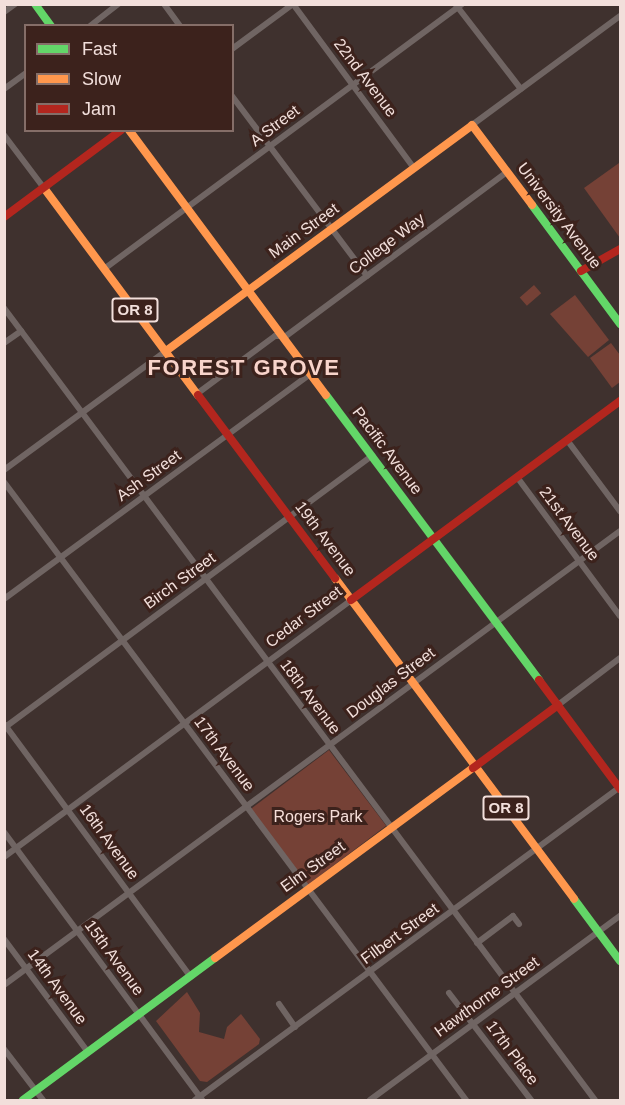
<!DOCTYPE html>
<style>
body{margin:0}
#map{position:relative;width:625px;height:1105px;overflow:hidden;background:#3f312e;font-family:Arial,sans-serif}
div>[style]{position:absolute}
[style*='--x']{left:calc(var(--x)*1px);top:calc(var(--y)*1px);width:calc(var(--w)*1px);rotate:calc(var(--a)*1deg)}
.green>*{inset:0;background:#754136;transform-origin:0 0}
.street>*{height:6px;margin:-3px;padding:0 3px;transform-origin:3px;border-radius:3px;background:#706563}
.fast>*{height:8px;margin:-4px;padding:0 4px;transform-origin:4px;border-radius:4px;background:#63d668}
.slow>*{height:8px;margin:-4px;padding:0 4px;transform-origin:4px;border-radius:4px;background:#ff974d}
.jam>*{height:8px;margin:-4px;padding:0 4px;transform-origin:4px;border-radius:4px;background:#b3261e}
span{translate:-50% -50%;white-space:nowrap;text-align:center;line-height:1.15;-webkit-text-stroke:6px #3c221c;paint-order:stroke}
.shield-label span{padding:2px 4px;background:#3c221c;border:2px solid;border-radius:4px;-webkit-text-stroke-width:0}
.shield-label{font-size:15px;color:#f2dfdb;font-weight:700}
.street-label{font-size:16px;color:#f2dfdb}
.park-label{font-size:16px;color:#f6ded9}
.district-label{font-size:22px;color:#f8d4cb;font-weight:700;letter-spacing:1.5px}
.frame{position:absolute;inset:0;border:6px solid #f2dfdb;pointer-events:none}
.legend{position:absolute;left:24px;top:24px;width:210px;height:108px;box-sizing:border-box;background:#3c221c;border:2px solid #856e68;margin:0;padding:8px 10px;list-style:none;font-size:18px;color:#f2dfdb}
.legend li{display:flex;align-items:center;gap:12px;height:30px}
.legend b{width:30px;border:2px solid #856e68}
</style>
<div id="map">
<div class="green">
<div style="clip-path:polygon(619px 163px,620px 166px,620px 238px,584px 188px)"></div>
<div style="left:534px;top:285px;width:11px;height:19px;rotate:49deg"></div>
<div style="clip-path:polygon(575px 295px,609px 340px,588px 357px,550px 314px)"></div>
<div style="clip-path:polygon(611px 343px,620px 355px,620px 382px,612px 388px,590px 358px)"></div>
<div style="left:329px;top:750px;width:95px;height:98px;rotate:53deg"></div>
<div style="clip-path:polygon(187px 992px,200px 1013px,199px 1032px,224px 1039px,227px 1027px,241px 1014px,260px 1039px,259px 1044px,207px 1082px,200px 1081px,156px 1021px)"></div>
</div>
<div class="street">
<div style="--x:164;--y:4;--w:27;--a:54"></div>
<div style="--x:456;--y:5;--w:106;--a:52.3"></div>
<div style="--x:4;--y:12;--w:14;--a:-36"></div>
<div style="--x:90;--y:26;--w:36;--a:-38"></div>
<div style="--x:232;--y:49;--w:76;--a:-36.4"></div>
<div style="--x:293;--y:4;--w:204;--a:53.6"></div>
<div style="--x:4;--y:89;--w:27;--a:-36"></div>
<div style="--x:232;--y:96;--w:225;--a:53.1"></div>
<div style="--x:472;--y:125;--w:184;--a:-36.4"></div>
<div style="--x:4;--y:135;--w:66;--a:53"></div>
<div style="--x:104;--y:269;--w:445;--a:-36.5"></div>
<div style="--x:4;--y:308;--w:988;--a:53.27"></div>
<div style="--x:4;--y:343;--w:21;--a:-35"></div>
<div style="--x:198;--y:393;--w:96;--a:-36.5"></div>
<div style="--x:275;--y:336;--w:11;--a:0"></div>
<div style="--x:286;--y:336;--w:275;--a:-36.6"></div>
<div style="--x:567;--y:440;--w:89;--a:53.3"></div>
<div style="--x:4;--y:470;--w:201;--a:-36.3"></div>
<div style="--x:517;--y:477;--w:173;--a:53.5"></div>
<div style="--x:4;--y:482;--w:772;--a:53.22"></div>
<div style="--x:4;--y:599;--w:380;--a:-36.3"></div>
<div style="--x:558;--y:705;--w:78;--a:-37.2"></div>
<div style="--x:5;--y:725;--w:313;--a:53.6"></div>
<div style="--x:4;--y:728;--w:458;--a:-36.5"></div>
<div style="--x:4;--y:832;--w:333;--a:53.5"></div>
<div style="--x:4;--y:857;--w:432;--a:-36.5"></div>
<div style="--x:4;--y:939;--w:141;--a:53.4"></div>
<div style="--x:477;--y:943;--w:45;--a:-36.9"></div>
<div style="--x:513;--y:916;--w:10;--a:53"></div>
<div style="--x:4;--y:985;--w:765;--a:-36.39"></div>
<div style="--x:449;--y:993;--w:135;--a:52.5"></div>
<div style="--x:279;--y:1004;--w:28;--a:55"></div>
<div style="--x:4;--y:1049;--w:64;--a:52.6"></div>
<div style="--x:195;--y:1100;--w:528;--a:-36.37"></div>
<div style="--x:370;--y:1100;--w:310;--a:-36.4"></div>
</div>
<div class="fast">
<div style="--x:35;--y:4;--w:27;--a:54"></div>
<div style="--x:532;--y:205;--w:148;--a:53.5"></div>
<div style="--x:326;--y:395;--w:356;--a:53.2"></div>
<div style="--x:574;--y:899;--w:77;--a:53.4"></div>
<div style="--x:23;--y:1100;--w:239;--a:-36.5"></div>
</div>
<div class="slow">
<div style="--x:129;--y:130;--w:330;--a:53.4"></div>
<div style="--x:44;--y:188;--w:258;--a:53.4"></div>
<div style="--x:166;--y:351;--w:380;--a:-36.4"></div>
<div style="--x:472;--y:125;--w:100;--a:53.1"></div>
<div style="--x:335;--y:578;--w:400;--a:53.3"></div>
<div style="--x:215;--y:958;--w:320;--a:-36.4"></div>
</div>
<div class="jam">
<div style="--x:4;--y:217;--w:146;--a:-36.6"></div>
<div style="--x:581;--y:271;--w:45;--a:-29.4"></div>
<div style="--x:198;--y:395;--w:229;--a:53.2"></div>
<div style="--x:351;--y:600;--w:335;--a:-36.5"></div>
<div style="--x:539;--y:680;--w:136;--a:53.4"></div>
<div style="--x:473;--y:768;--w:106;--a:-36.5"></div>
</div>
<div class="shield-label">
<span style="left:135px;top:310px">OR 8</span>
<span style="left:506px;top:808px">OR 8</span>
</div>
<div class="street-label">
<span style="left:365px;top:78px;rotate:53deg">22nd Avenue</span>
<span style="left:275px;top:126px;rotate:-37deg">A Street</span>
<span style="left:559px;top:216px;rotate:53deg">University Avenue</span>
<span style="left:304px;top:231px;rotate:-36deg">Main Street</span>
<span style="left:387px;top:244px;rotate:-37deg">College Way</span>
<span style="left:387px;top:451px;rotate:53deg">Pacific Avenue</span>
<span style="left:149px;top:476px;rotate:-36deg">Ash Street</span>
<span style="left:569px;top:524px;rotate:53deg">21st Avenue</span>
<span style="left:325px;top:539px;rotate:53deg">19th Avenue</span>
<span style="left:180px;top:581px;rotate:-36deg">Birch Street</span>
<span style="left:304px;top:617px;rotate:-37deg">Cedar Street</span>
<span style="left:391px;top:683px;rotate:-37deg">Douglas Street</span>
<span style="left:310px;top:697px;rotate:53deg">18th Avenue</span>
<span style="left:224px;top:754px;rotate:53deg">17th Avenue</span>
<span style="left:109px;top:842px;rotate:54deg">16th Avenue</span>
<span style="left:313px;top:867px;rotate:-36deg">Elm Street</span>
<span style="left:400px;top:934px;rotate:-36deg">Filbert Street</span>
<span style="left:114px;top:958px;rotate:54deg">15th Avenue</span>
<span style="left:57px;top:987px;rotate:54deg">14th Avenue</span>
<span style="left:487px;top:997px;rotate:-36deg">Hawthorne Street</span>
<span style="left:512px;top:1053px;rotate:53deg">17th Place</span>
</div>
<div class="park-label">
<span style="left:318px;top:817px">Rogers Park</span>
</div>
<div class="district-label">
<span style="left:244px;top:368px">FOREST GROVE</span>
</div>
<div class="frame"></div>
<ul class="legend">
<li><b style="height:8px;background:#63d668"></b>Fast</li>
<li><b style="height:8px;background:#ff974d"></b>Slow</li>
<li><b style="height:8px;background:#b3261e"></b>Jam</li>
</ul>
</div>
